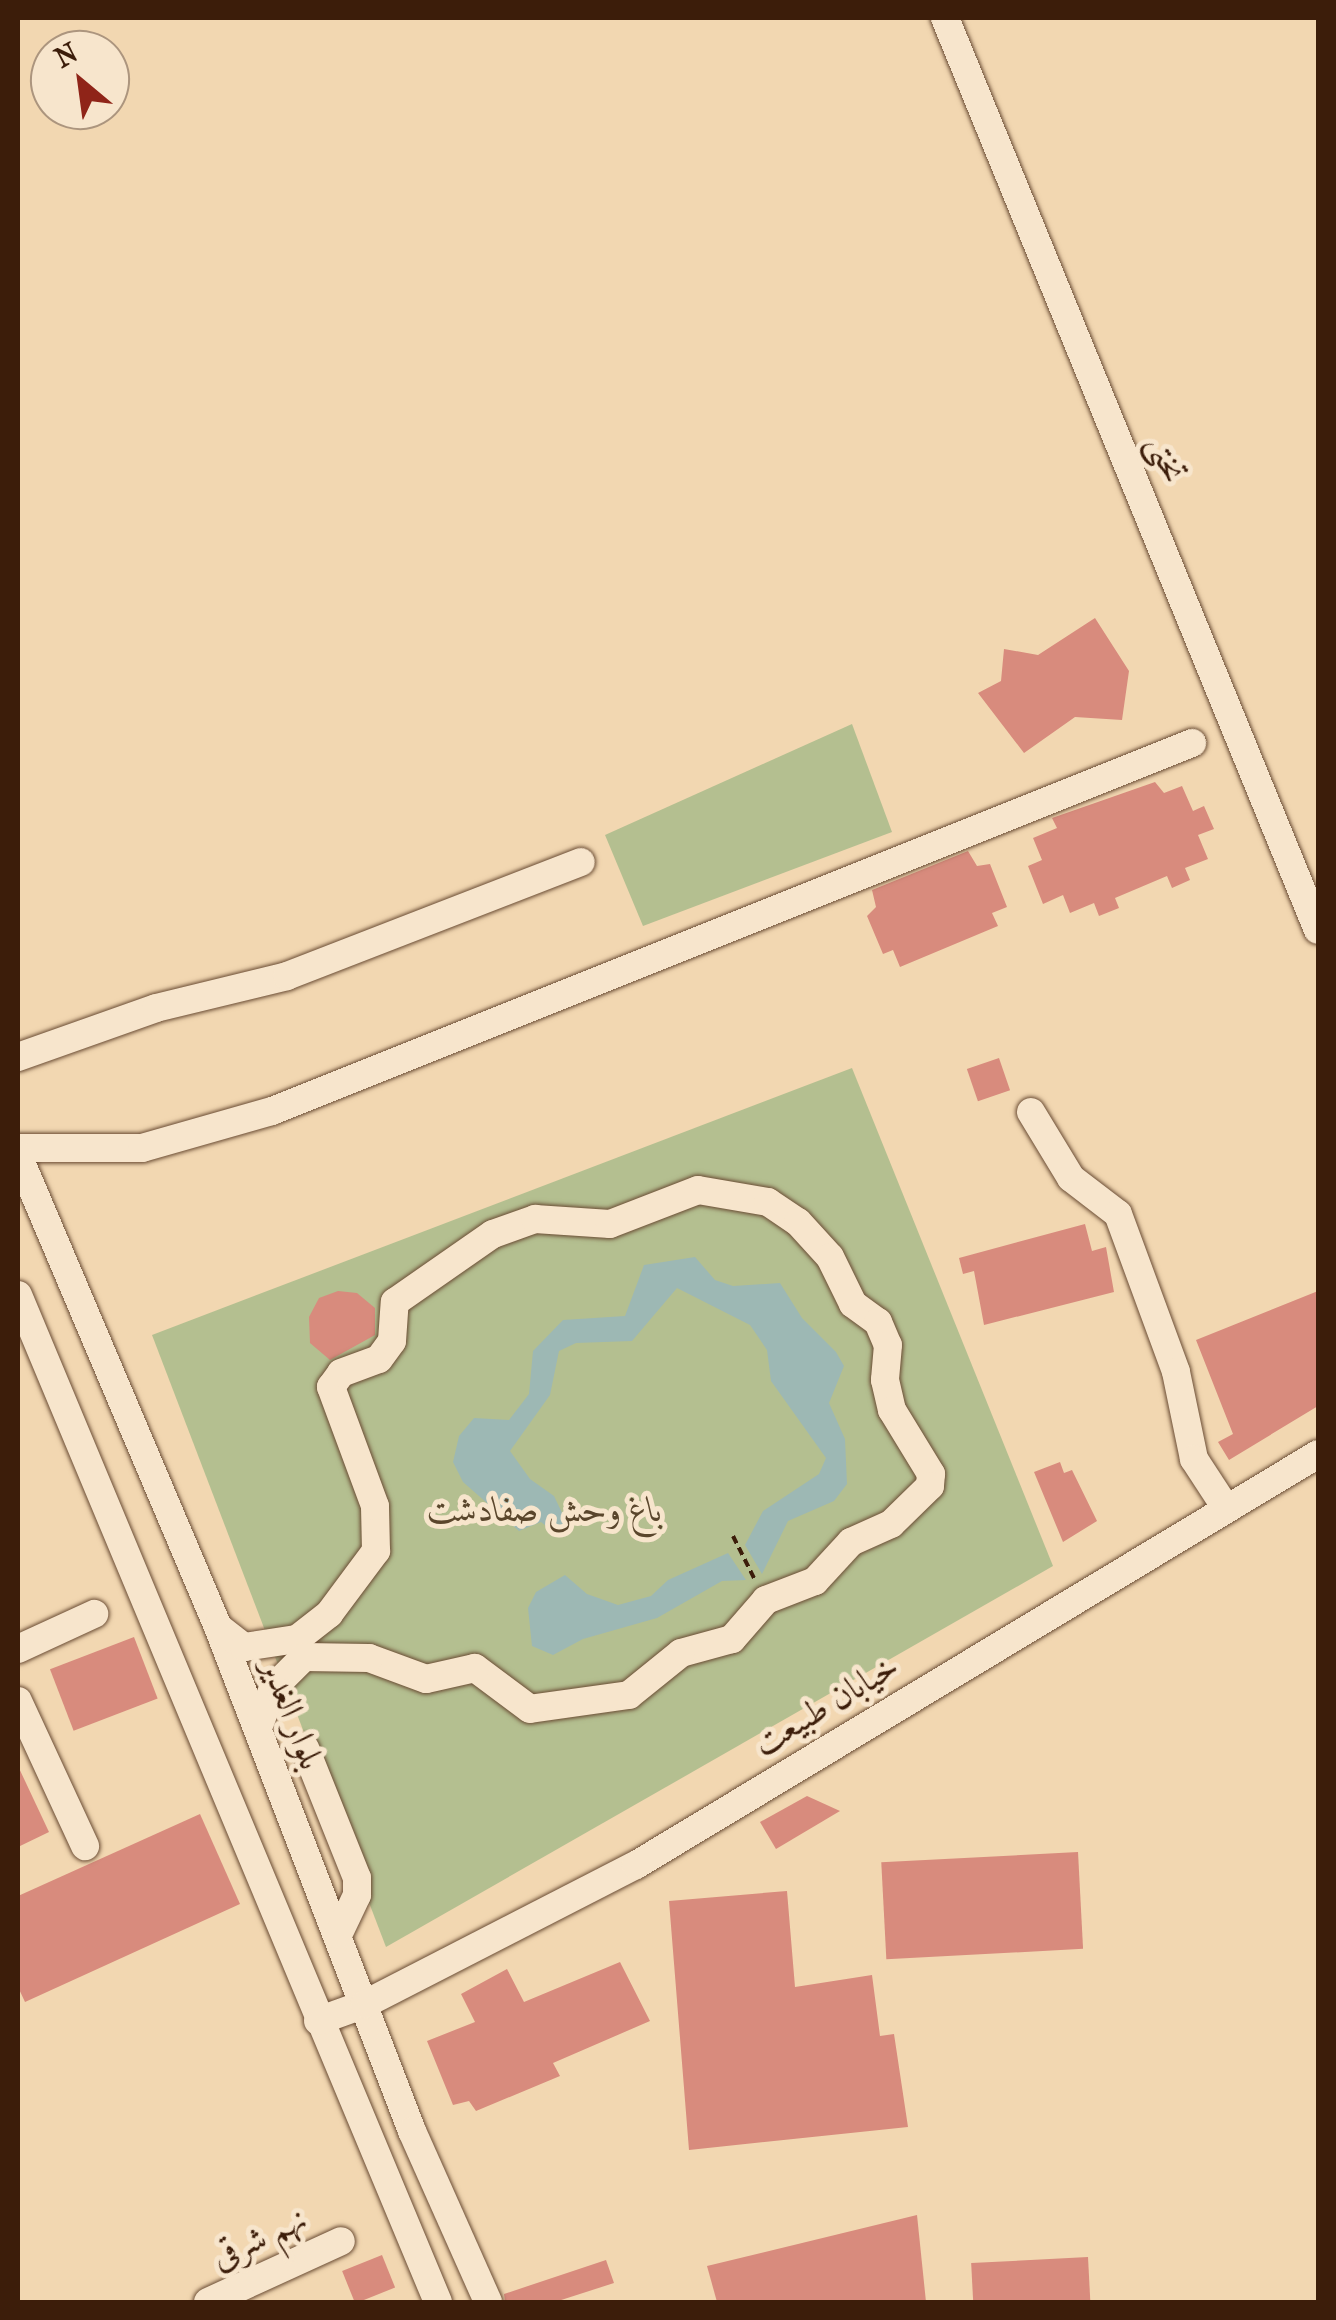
<!DOCTYPE html>
<meta charset="utf-8">
<style>
body{margin:0}
#map{position:relative;width:1336px;height:2320px;overflow:hidden;background:#f2d7b1;font-family:"IM FELL French Canon",Amiri,serif}
div>[style]{position:absolute}
[style*='--x']{left:calc(var(--x)*1px);top:calc(var(--y)*1px);width:calc(var(--w)*1px);rotate:calc(var(--a)*1deg)}
.green>*{inset:0;background:#b4bf90}
.water>*{inset:0;background:#9db8b4}
.building>*{inset:0;background:#d88b7d;transform-origin:0 0}
.path>*{height:4px;margin-top:-2px;transform-origin:0;background:repeating-linear-gradient(90deg,#3c1d0a 0 8px,transparent 0 13px)}
.roads{filter:drop-shadow(0 0 2px #6a4c34) drop-shadow(0 0 2px #6a4c34)}
.minor>*{height:28px;margin:-14px;padding:0 14px;transform-origin:14px;border-radius:14px;background:#f7e5cc}
span{translate:-50% -50%;white-space:nowrap;text-align:center;line-height:1.15;-webkit-text-stroke:10px #f7e5cc;paint-order:stroke}
.street-label{font-size:35px;color:#3c1d0a}
.park-label{font-size:35px;color:#5a462c;font-style:italic}
.frame{position:absolute;inset:0;border:20px solid #3c1d0a;pointer-events:none}
.north{position:absolute;left:30px;top:30px;width:100px;height:100px;box-sizing:border-box;background:#f7e5cc;border:2px solid #ac957e;border-radius:50%;rotate:331deg;font-size:28px;font-weight:700;line-height:40px;text-align:center;color:#3c1d0a}
.north::after{content:'';display:block;margin:auto;width:35px;height:45px;background:#8f2418;clip-path:polygon(50% 0,100% 100%,50% 72%,0 100%)}
</style>
<div id="map">
<div class="green">
<div style="clip-path:polygon(852px 724px,892px 832px,643px 926px,605px 835px)"></div>
<div style="clip-path:polygon(852px 1068px,1053px 1566px,386px 1947px,152px 1335px)"></div>
</div>
<div class="water">
<div style="clip-path:polygon(695px 1257px,715px 1280px,733px 1286px,780px 1283px,802px 1318px,836px 1352px,844px 1366px,829px 1403px,845px 1439px,847px 1484px,834px 1501px,788px 1521px,762px 1574px,745px 1545px,763px 1511px,819px 1474px,826px 1458px,771px 1381px,767px 1350px,750px 1325px,677px 1288px,632px 1341px,576px 1343px,559px 1351px,550px 1395px,510px 1451px,530px 1479px,554px 1496px,566px 1521px,556px 1534px,541px 1522px,519px 1531px,463px 1482px,453px 1462px,459px 1436px,474px 1418px,509px 1420px,529px 1394px,533px 1351px,563px 1320px,625px 1316px,644px 1265px)"></div>
<div style="clip-path:polygon(728px 1553px,746px 1580px,722px 1581px,657px 1618px,583px 1639px,553px 1655px,532px 1646px,528px 1608px,536px 1592px,565px 1575px,587px 1594px,618px 1605px,651px 1596px,668px 1580px)"></div>
</div>
<div class="building">
<div style="clip-path:polygon(1095px 618px,1129px 671px,1122px 720px,1075px 717px,1024px 753px,978px 693px,1001px 681px,1004px 649px,1038px 655px)"></div>
<div style="clip-path:polygon(1155px 782px,1164px 793px,1182px 786px,1193px 811px,1204px 806px,1214px 829px,1198px 835px,1208px 859px,1185px 868px,1190px 880px,1172px 888px,1167px 876px,1115px 898px,1119px 908px,1099px 916px,1094px 903px,1070px 913px,1063px 895px,1043px 904px,1028px 866px,1042px 860px,1033px 838px,1057px 828px,1052px 818px)"></div>
<div style="clip-path:polygon(968px 851px,977px 866px,990px 864px,1007px 907px,992px 913px,998px 926px,900px 967px,893px 950px,883px 954px,867px 916px,876px 907px,872px 890px)"></div>
<div style="left:999px;top:1058px;width:34px;height:34px;rotate:71deg"></div>
<div style="clip-path:polygon(1085px 1224px,1092px 1251px,1106px 1247px,1114px 1292px,984px 1325px,974px 1271px,963px 1274px,959px 1258px)"></div>
<div style="clip-path:polygon(338px 1291px,357px 1293px,375px 1308px,375px 1335px,330px 1360px,310px 1343px,309px 1317px,319px 1298px)"></div>
<div style="clip-path:polygon(1318px 1291px,1318px 1406px,1229px 1460px,1218px 1442px,1233px 1434px,1196px 1340px)"></div>
<div style="clip-path:polygon(1060px 1462px,1064px 1473px,1072px 1470px,1097px 1521px,1063px 1542px,1034px 1472px)"></div>
<div style="left:134px;top:1637px;width:66px;height:90px;rotate:69deg"></div>
<div style="clip-path:polygon(18px 1766px,49px 1832px,18px 1847px)"></div>
<div style="clip-path:polygon(807px 1796px,840px 1811px,776px 1849px,760px 1822px)"></div>
<div style="clip-path:polygon(200px 1814px,240px 1904px,25px 2002px,18px 1987px,18px 1896px)"></div>
<div style="left:1078px;top:1852px;width:97px;height:197px;rotate:87deg"></div>
<div style="clip-path:polygon(787px 1891px,795px 1987px,872px 1975px,880px 2036px,894px 2034px,908px 2127px,689px 2150px,669px 1901px)"></div>
<div style="clip-path:polygon(620px 1962px,650px 2021px,553px 2063px,560px 2076px,476px 2111px,469px 2101px,453px 2105px,427px 2041px,475px 2022px,461px 1994px,507px 1969px,524px 2002px)"></div>
<div style="clip-path:polygon(917px 2215px,926px 2302px,717px 2302px,707px 2266px)"></div>
<div style="left:382px;top:2255px;width:35px;height:43px;rotate:68deg"></div>
<div style="left:1088px;top:2257px;width:45px;height:117px;rotate:87deg"></div>
<div style="clip-path:polygon(606px 2260px,614px 2283px,555px 2302px,505px 2302px,504px 2294px)"></div>
</div>
<div class="path">
<div style="--x:733;--y:1536;--w:47;--a:63.4"></div>
</div>
<div class="roads">
<div class="minor">
<div style="--x:945;--y:18;--w:985;--a:67.76"></div>
<div style="--x:18;--y:1057;--w:146;--a:-19.5"></div>
<div style="--x:156;--y:1008;--w:135;--a:-13.7"></div>
<div style="--x:287;--y:976;--w:315;--a:-21.2"></div>
<div style="--x:1031;--y:1112;--w:77;--a:58.8"></div>
<div style="--x:1071;--y:1178;--w:59;--a:37.5"></div>
<div style="--x:1118;--y:1214;--w:168;--a:69.8"></div>
<div style="--x:1176;--y:1372;--w:89;--a:78.3"></div>
<div style="--x:1194;--y:1459;--w:59;--a:56.9"></div>
<div style="--x:18;--y:1148;--w:124;--a:0"></div>
<div style="--x:142;--y:1148;--w:135;--a:-15.9"></div>
<div style="--x:272;--y:1111;--w:991;--a:-21.8"></div>
<div style="--x:18;--y:1155;--w:513;--a:67.04"></div>
<div style="--x:218;--y:1627;--w:540;--a:68.95"></div>
<div style="--x:412;--y:2131;--w:187;--a:66"></div>
<div style="--x:18;--y:1295;--w:1091;--a:67.36"></div>
<div style="--x:218;--y:1627;--w:33;--a:38"></div>
<div style="--x:244;--y:1647;--w:54;--a:-8.6"></div>
<div style="--x:297;--y:1639;--w:41;--a:-38"></div>
<div style="--x:329;--y:1614;--w:79;--a:-53.3"></div>
<div style="--x:376;--y:1551;--w:45;--a:-91.3"></div>
<div style="--x:375;--y:1506;--w:127;--a:-110.3"></div>
<div style="--x:331;--y:1387;--w:17;--a:-54"></div>
<div style="--x:341;--y:1373;--w:40;--a:-20.2"></div>
<div style="--x:379;--y:1359;--w:22;--a:-54"></div>
<div style="--x:392;--y:1341;--w:39;--a:-86"></div>
<div style="--x:395;--y:1302;--w:119;--a:-34.8"></div>
<div style="--x:493;--y:1234;--w:45;--a:-19.7"></div>
<div style="--x:535;--y:1219;--w:75;--a:3.8"></div>
<div style="--x:610;--y:1224;--w:94;--a:-21.1"></div>
<div style="--x:698;--y:1190;--w:71;--a:9.7"></div>
<div style="--x:768;--y:1202;--w:36;--a:34"></div>
<div style="--x:798;--y:1222;--w:47;--a:47.6"></div>
<div style="--x:830;--y:1257;--w:52;--a:63.9"></div>
<div style="--x:853;--y:1304;--w:31;--a:36"></div>
<div style="--x:878;--y:1322;--w:25;--a:67"></div>
<div style="--x:888;--y:1345;--w:35;--a:95"></div>
<div style="--x:885;--y:1380;--w:31;--a:77"></div>
<div style="--x:892;--y:1410;--w:75;--a:58.6"></div>
<div style="--x:931;--y:1474;--w:12;--a:95"></div>
<div style="--x:930;--y:1486;--w:54;--a:135.7"></div>
<div style="--x:891;--y:1524;--w:44;--a:155.8"></div>
<div style="--x:851;--y:1542;--w:53;--a:132.7"></div>
<div style="--x:815;--y:1581;--w:53;--a:158.8"></div>
<div style="--x:766;--y:1600;--w:52;--a:131.1"></div>
<div style="--x:732;--y:1639;--w:53;--a:164.6"></div>
<div style="--x:681;--y:1653;--w:67;--a:141.1"></div>
<div style="--x:629;--y:1695;--w:100;--a:172"></div>
<div style="--x:530;--y:1709;--w:69;--a:-143.3"></div>
<div style="--x:475;--y:1668;--w:50;--a:167.3"></div>
<div style="--x:426;--y:1679;--w:61;--a:-159.8"></div>
<div style="--x:369;--y:1658;--w:65;--a:-179.1"></div>
<div style="--x:304;--y:1657;--w:44;--a:135"></div>
<div style="--x:273;--y:1688;--w:43;--a:110.6"></div>
<div style="--x:18;--y:1649;--w:84;--a:-24.7"></div>
<div style="--x:18;--y:1701;--w:160;--a:65.2"></div>
<div style="--x:305;--y:1748;--w:140;--a:68.2"></div>
<div style="--x:357;--y:1878;--w:17;--a:90"></div>
<div style="--x:357;--y:1895;--w:44;--a:115.4"></div>
<div style="--x:318;--y:2021;--w:50;--a:-19.9"></div>
<div style="--x:365;--y:2004;--w:305;--a:-27.2"></div>
<div style="--x:636;--y:1865;--w:796;--a:-31.07"></div>
<div style="--x:208;--y:2302;--w:146;--a:-24.6"></div>
</div>
</div>
<div class="street-label">
<span style="left:1167px;top:459px;rotate:68deg">تختی</span>
<span style="left:826px;top:1705px;rotate:-31deg">خیابان طبیعت</span>
<span style="left:292px;top:1714px;rotate:69deg">بلوار الغدیر</span>
<span style="left:259px;top:2238px;rotate:-25deg">نهم شرقی</span>
</div>
<div class="park-label">
<span style="left:545px;top:1510px">باغ وحش صفادشت</span>
</div>
<div class="frame"></div>
<div class="north">N</div>
</div>
